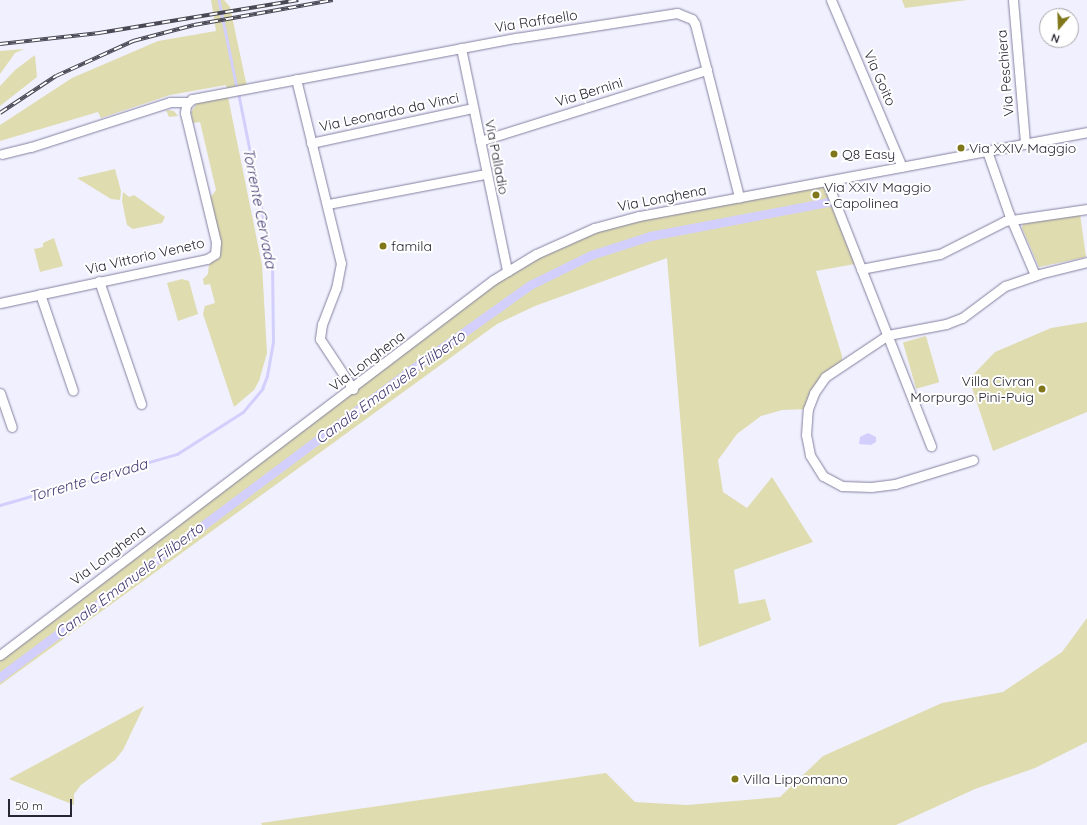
<!DOCTYPE html>
<style>
body{margin:0}
#map{position:relative;width:1087px;height:825px;overflow:hidden;background:#f1f0fe;font-family:Quicksand,sans-serif}
div>[style]{position:absolute}
[style*='--x']{left:calc(var(--x)*1px);top:calc(var(--y)*1px);width:calc(var(--w)*1px);rotate:calc(var(--a)*1deg)}
.green>*{inset:0;background:#dfdcb0;transform-origin:0 0}
.water>*{inset:0;background:#d2cffd}
.stream>*{height:2.5px;margin:-1.25px;padding:0 1.25px;transform-origin:1.25px;border-radius:1.25px;background:#d2cffd}
.canal>*{height:9px;margin:-4.5px;padding:0 4.5px;transform-origin:4.5px;border-radius:4.5px;background:#d2cffd}
.roads{filter:drop-shadow(0 0 1px #8380a0) drop-shadow(0 0 1px #8380a0)}
.minor>*{height:9px;margin:-4.5px;padding:0 4.5px;transform-origin:4.5px;border-radius:4.5px;background:#fff}
.rail>*{height:4px;margin-top:-2px;transform-origin:0;background:repeating-linear-gradient(90deg,#fff 0 8px,#494854 0 16px);box-sizing:border-box;border-block:1px solid #494854}
.dots>*{width:11px;height:11px;translate:-50% -50%;box-sizing:border-box;border:2px solid #fff;border-radius:50%}
span{translate:-50% -50%;white-space:nowrap;text-align:center;line-height:1.15;-webkit-text-stroke:4px #fff;paint-order:stroke}
.street-label{font-size:14px;color:#272632}
.poi-label{font-size:14px;color:#272632}
.left{translate:0 -50%;text-align:left}
.right{translate:-100% -50%;text-align:right}
.water-label{font-size:15px;color:#433972;font-style:italic}
.north{position:absolute;left:1039px;top:8px;width:40px;height:40px;box-sizing:border-box;background:#fff;border:1px solid #a9a8ad;border-radius:50%;rotate:199deg;font-size:11px;font-weight:700;line-height:16px;text-align:center;color:#272632}
.north::after{content:'';display:block;margin:auto;width:14px;height:18px;background:#80771b;clip-path:polygon(50% 0,100% 100%,50% 72%,0 100%)}
.scale{position:absolute;left:8px;top:799px;width:64px;height:18px;box-sizing:border-box;border:2px solid #272632;border-top:0;padding-left:5px;font-size:12px;line-height:14px;white-space:nowrap;color:#272632;-webkit-text-stroke:3px #fff;paint-order:stroke}
</style>
<div id="map">
<div class="green">
<div style="clip-path:polygon(211px 0,224px 0,230px 7px,247px 87px,227px 91px,226px 85px,170px 95px,101px 118px,98px 112px,0 141px,0 125px,72px 78px,158px 41px,216px 31px)"></div>
<div style="clip-path:polygon(902px 0,967px 0,905px 8px)"></div>
<div style="clip-path:polygon(24px 49px,15px 53px,0 74px,0 51px)"></div>
<div style="clip-path:polygon(35px 55px,37px 77px,0 106px,0 86px,15px 70px)"></div>
<div style="clip-path:polygon(228px 97px,262px 265px,267px 353px,259px 381px,254px 390px,234px 407px,203px 314px,205px 306px,215px 303px,210px 284px,204px 285px,203px 279px,208px 274px,209px 264px,219px 255px,221px 245px,210px 198px,216px 190px,200px 122px,193px 123px,191px 112px,198px 102px)"></div>
<div style="clip-path:polygon(166px 110px,174px 111px,178px 116px,169px 117px)"></div>
<div style="clip-path:polygon(115px 169px,121px 191px,120px 200px,111px 199px,77px 178px)"></div>
<div style="clip-path:polygon(827px 182px,834px 198px,831px 205px,855px 264px,816px 271px,842px 356px,842px 365px,825px 377px,808px 409px,782px 410px,761px 416px,737px 434px,718px 460px,723px 492px,747px 508px,772px 477px,813px 542px,734px 570px,739px 604px,765px 599px,771px 620px,699px 647px,667px 258px,535px 306px,497px 324px,0 685px,0 660px,493px 280px,594px 228px)"></div>
<div style="clip-path:polygon(123px 192px,129px 197px,134px 195px,165px 217px,162px 223px,133px 229px,127px 225px,122px 201px)"></div>
<div style="clip-path:polygon(1080px 214px,1086px 257px,1039px 267px,1022px 228px,1023px 224px)"></div>
<div style="clip-path:polygon(54px 238px,63px 266px,40px 272px,34px 249px,43px 247px,43px 243px)"></div>
<div style="clip-path:polygon(182px 279px,189px 281px,198px 314px,178px 321px,167px 283px)"></div>
<div style="clip-path:polygon(1087px 322px,1087px 412px,993px 451px,969px 379px,995px 352px,1051px 328px)"></div>
<div style="left:926px;top:336px;width:48px;height:24px;rotate:74deg"></div>
<div style="clip-path:polygon(1087px 618px,1087px 742px,1035px 768px,975px 789px,896px 825px,262px 825px,261px 823px,606px 773px,635px 802px,687px 805px,780px 797px,823px 756px,942px 703px,1003px 692px,1062px 652px)"></div>
<div style="clip-path:polygon(144px 706px,123px 750px,115px 760px,81px 785px,74px 794px,74px 805px,9px 779px)"></div>
</div>
<div class="water">
<div style="clip-path:polygon(868px 433px,876px 437px,876px 442px,871px 445px,859px 444px,860px 437px)"></div>
</div>
<div class="stream">
<div style="--x:219;--y:0;--w:90;--a:78.4"></div>
<div style="--x:0;--y:505;--w:184;--a:-16.1"></div>
<div style="--x:177;--y:454;--w:78;--a:-32.5"></div>
<div style="--x:243;--y:412;--w:30;--a:-50"></div>
<div style="--x:262;--y:389;--w:14;--a:-69"></div>
<div style="--x:267;--y:376;--w:34;--a:-80"></div>
<div style="--x:273;--y:343;--w:80;--a:-90.7"></div>
<div style="--x:272;--y:263;--w:173;--a:-101.3"></div>
</div>
<div class="canal">
<div style="--x:0;--y:677;--w:509;--a:-36.78"></div>
<div style="--x:408;--y:372;--w:150;--a:-35.5"></div>
<div style="--x:530;--y:285;--w:68;--a:-26.2"></div>
<div style="--x:591;--y:255;--w:62;--a:-17.9"></div>
<div style="--x:650;--y:236;--w:182;--a:-10.8"></div>
</div>
<div class="roads">
<div class="minor">
<div style="--x:831;--y:0;--w:181;--a:67"></div>
<div style="--x:1013;--y:0;--w:144;--a:85.2"></div>
<div style="--x:461;--y:48;--w:228;--a:78.3"></div>
<div style="--x:296;--y:79;--w:189;--a:76.3"></div>
<div style="--x:341;--y:263;--w:25;--a:101"></div>
<div style="--x:336;--y:288;--w:39;--a:111"></div>
<div style="--x:322;--y:324;--w:15;--a:98"></div>
<div style="--x:320;--y:339;--w:60;--a:56.6"></div>
<div style="--x:480;--y:141;--w:238;--a:-17.4"></div>
<div style="--x:311;--y:143;--w:166;--a:-12.2"></div>
<div style="--x:987;--y:151;--w:67;--a:70.8"></div>
<div style="--x:1009;--y:214;--w:66;--a:66.9"></div>
<div style="--x:2;--y:154;--w:30;--a:-14"></div>
<div style="--x:31;--y:147;--w:146;--a:-17.9"></div>
<div style="--x:170;--y:102;--w:18;--a:0"></div>
<div style="--x:827;--y:182;--w:284;--a:68.5"></div>
<div style="--x:328;--y:204;--w:160;--a:-10.8"></div>
<div style="--x:861;--y:269;--w:80;--a:-10.8"></div>
<div style="--x:940;--y:254;--w:73;--a:-26.9"></div>
<div style="--x:1005;--y:221;--w:83;--a:-8.3"></div>
<div style="--x:99;--y:281;--w:130;--a:71.1"></div>
<div style="--x:40;--y:294;--w:102;--a:71.2"></div>
<div style="--x:0;--y:303;--w:212;--a:-12"></div>
<div style="--x:207;--y:259;--w:9;--a:-32"></div>
<div style="--x:215;--y:254;--w:12;--a:-85"></div>
<div style="--x:216;--y:242;--w:133;--a:-103.5"></div>
<div style="--x:185;--y:113;--w:8;--a:-83"></div>
<div style="--x:186;--y:105;--w:8;--a:-45"></div>
<div style="--x:192;--y:99;--w:330;--a:-10.7"></div>
<div style="--x:516;--y:38;--w:163;--a:-8.8"></div>
<div style="--x:677;--y:13;--w:16;--a:22"></div>
<div style="--x:692;--y:19;--w:6;--a:59"></div>
<div style="--x:695;--y:24;--w:179;--a:75.7"></div>
<div style="--x:0;--y:393;--w:36;--a:71"></div>
<div style="--x:973;--y:460;--w:82;--a:162.9"></div>
<div style="--x:895;--y:484;--w:24;--a:173"></div>
<div style="--x:871;--y:487;--w:29;--a:-178"></div>
<div style="--x:842;--y:486;--w:21;--a:-152"></div>
<div style="--x:823;--y:476;--w:25;--a:-122"></div>
<div style="--x:810;--y:455;--w:20;--a:-101"></div>
<div style="--x:806;--y:435;--w:26;--a:-86"></div>
<div style="--x:808;--y:409;--w:17;--a:-69"></div>
<div style="--x:814;--y:393;--w:19;--a:-55"></div>
<div style="--x:825;--y:377;--w:76;--a:-33.7"></div>
<div style="--x:888;--y:335;--w:59;--a:-10.7"></div>
<div style="--x:946;--y:324;--w:17;--a:-21"></div>
<div style="--x:962;--y:318;--w:54;--a:-36.7"></div>
<div style="--x:1005;--y:286;--w:36;--a:-19"></div>
<div style="--x:1039;--y:274;--w:49;--a:-14"></div>
<div style="--x:0;--y:655;--w:619;--a:-37.26"></div>
<div style="--x:493;--y:280;--w:50;--a:-31.2"></div>
<div style="--x:536;--y:254;--w:64;--a:-24.1"></div>
<div style="--x:594;--y:228;--w:47;--a:-14.9"></div>
<div style="--x:639;--y:216;--w:456;--a:-10.6"></div>
</div>
</div>
<div class="rail">
<div style="--x:0;--y:44;--w:100;--a:-6.3"></div>
<div style="--x:99;--y:33;--w:202;--a:-9.4"></div>
<div style="--x:0;--y:113;--w:67;--a:-33.5"></div>
<div style="--x:56;--y:76;--w:85;--a:-24.4"></div>
<div style="--x:133;--y:41;--w:63;--a:-14.7"></div>
<div style="--x:194;--y:25;--w:141;--a:-10.2"></div>
</div>
<div class="dots">
<div style="left:961px;top:148px;background:#80771b"></div>
<div style="left:834px;top:154px;background:#80771b"></div>
<div style="left:816px;top:195px;background:#80771b"></div>
<div style="left:383px;top:246px;background:#80771b"></div>
<div style="left:1042px;top:389px;background:#80771b"></div>
<div style="left:735px;top:779px;background:#80771b"></div>
</div>
<div class="street-label">
<span style="left:536px;top:21px;rotate:-9deg">Via Raffaello</span>
<span style="left:1005px;top:73px;rotate:-95deg">Via Peschiera</span>
<span style="left:880px;top:78px;rotate:66deg">Via Goito</span>
<span style="left:589px;top:92px;rotate:-17deg">Via Bernini</span>
<span style="left:389px;top:112px;rotate:-12deg">Via Leonardo da Vinci</span>
<span style="left:497px;top:157px;rotate:79deg">Via Palladio</span>
<span style="left:662px;top:198px;rotate:-11deg">Via Longhena</span>
<span style="left:145px;top:256px;rotate:-13deg">Via Vittorio Veneto</span>
<span style="left:367px;top:361px;rotate:-37deg">Via Longhena</span>
<span style="left:108px;top:555px;rotate:-37deg">Via Longhena</span>
</div>
<div class="poi-label">
<span class="left" style="left:969px;top:148px">Via XXIV Maggio</span>
<span class="left" style="left:842px;top:154px">Q8 Easy</span>
<span class="left" style="left:824px;top:195px">Via XXIV Maggio<br>- Capolinea</span>
<span class="left" style="left:391px;top:246px">famila</span>
<span class="right" style="left:1034px;top:389px">Villa Civran<br>Morpurgo Pini-Puig</span>
<span class="left" style="left:743px;top:779px">Villa Lippomano</span>
</div>
<div class="water-label">
<span style="left:260px;top:208px;rotate:79deg">Torrente Cervada</span>
<span style="left:390px;top:387px;rotate:-36deg">Canale Emanuele Filiberto</span>
<span style="left:88px;top:480px;rotate:-16deg">Torrente Cervada</span>
<span style="left:129px;top:580px;rotate:-37deg">Canale Emanuele Filiberto</span>
</div>
<div class="north">N</div>
<div class="scale">50 m</div>
</div>
